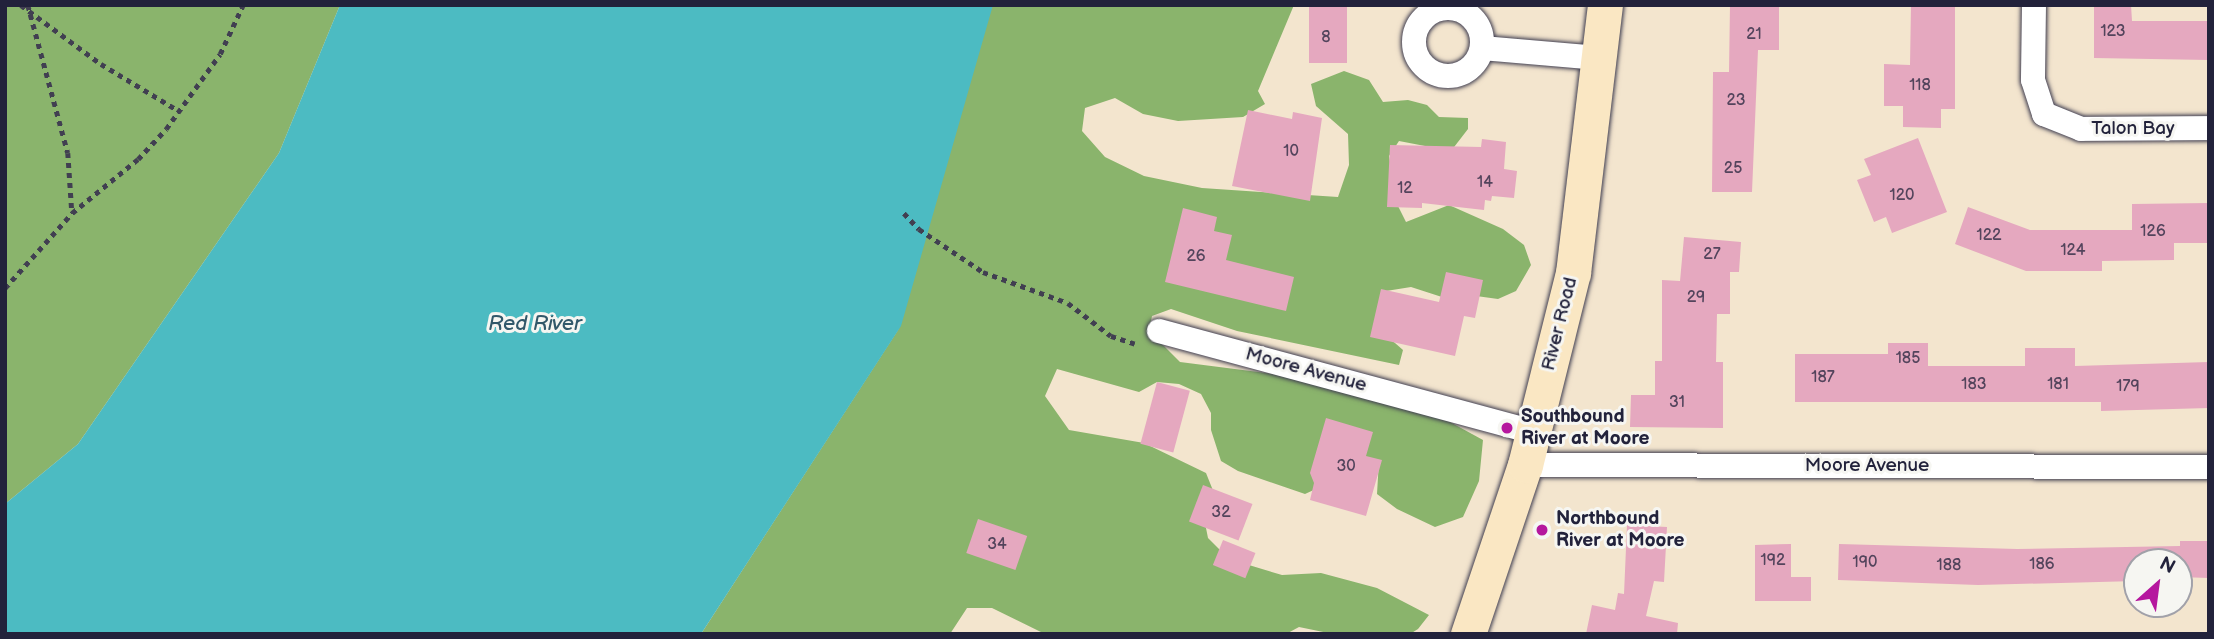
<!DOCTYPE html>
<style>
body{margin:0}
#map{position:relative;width:2214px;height:639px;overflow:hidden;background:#f3e5ce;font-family:"Balsamiq Sans",sans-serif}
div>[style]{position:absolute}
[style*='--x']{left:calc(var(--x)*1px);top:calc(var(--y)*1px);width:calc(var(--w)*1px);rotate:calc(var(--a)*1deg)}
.forest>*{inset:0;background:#8ab46c}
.water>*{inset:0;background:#4cbbc2}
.building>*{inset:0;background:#e5a8bf;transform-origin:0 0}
.path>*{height:4.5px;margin-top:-2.25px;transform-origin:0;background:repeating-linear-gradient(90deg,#413f51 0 5px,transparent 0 10px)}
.roads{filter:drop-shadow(0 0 2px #413f51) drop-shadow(0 0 2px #413f51)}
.street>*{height:24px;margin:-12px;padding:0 12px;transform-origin:12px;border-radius:12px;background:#fff}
.street>.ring{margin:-12px;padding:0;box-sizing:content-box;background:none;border:24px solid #fff;border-radius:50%}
.secondary>*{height:35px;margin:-17.5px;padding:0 17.5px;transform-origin:17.5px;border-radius:17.5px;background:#fae7c3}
.dots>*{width:19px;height:19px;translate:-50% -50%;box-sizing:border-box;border:4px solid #f6f6f2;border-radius:50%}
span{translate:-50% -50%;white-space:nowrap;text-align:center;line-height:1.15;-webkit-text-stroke:6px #f6f6f2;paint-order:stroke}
.number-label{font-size:16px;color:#53445c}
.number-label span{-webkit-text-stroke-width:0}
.street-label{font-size:19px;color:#22223b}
.poi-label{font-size:19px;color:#22223b;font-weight:700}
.left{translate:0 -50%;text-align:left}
.water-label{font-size:21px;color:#31586a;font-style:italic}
.frame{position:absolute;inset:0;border:7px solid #22223b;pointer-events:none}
.north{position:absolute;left:2123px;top:548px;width:70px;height:70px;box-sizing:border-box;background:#f6f6f2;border:2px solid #a1a1a9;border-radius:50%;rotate:28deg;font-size:19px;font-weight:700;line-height:28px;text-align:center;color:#22223b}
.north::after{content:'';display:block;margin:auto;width:24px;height:32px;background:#b5179e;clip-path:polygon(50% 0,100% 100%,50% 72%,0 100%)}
</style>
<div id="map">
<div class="forest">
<div style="clip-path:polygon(5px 5px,340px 5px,279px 153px,78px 444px,5px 504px)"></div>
<div style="clip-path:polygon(992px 5px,1294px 5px,1258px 91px,1265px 104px,1243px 117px,1178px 121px,1143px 114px,1115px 98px,1085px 108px,1082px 131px,1105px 157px,1144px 176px,1202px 188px,1338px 197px,1349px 165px,1348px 134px,1316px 106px,1311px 84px,1344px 71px,1369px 80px,1383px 102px,1408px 100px,1427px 105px,1439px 117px,1468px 118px,1468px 129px,1451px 151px,1399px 141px,1389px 156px,1397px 204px,1406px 222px,1449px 205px,1503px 229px,1524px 245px,1531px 265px,1516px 291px,1498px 299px,1469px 295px,1445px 298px,1411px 287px,1386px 291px,1387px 336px,1403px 350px,1399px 365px,1237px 331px,1171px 309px,1152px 316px,1149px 331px,1180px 362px,1273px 374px,1439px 416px,1483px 440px,1479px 481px,1463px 517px,1435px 527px,1397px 509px,1377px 494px,1379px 460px,1305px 494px,1238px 471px,1221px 461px,1211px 430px,1211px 413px,1201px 394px,1179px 384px,1157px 382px,1139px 392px,1057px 369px,1045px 396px,1069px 430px,1144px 443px,1206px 473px,1214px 493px,1203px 513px,1208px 538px,1229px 559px,1282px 575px,1321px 573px,1377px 588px,1429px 615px,1418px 629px,1410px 634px,1333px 634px,1299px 627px,1286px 634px,1045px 634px,992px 608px,967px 608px,950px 634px,701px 634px,898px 330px)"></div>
</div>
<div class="water">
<div style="clip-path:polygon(340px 5px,993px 5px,901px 326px,701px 634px,5px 634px,5px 504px,78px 444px,279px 153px)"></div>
</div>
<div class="building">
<div style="left:1309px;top:5px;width:38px;height:58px"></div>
<div style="clip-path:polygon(1730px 5px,1779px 5px,1779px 50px,1758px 50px,1752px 192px,1712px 192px,1713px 72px,1729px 72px)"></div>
<div style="clip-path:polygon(1911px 5px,1955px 5px,1955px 109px,1941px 109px,1941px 128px,1903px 127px,1903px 106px,1884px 106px,1884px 64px,1910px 65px)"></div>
<div style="clip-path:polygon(2094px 5px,2131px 5px,2132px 21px,2209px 21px,2209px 60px,2094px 58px)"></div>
<div style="clip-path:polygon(1248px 110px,1292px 119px,1293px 112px,1322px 118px,1310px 201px,1232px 186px)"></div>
<div style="clip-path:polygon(1918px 138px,1947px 212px,1892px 233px,1886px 217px,1874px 222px,1857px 180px,1871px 175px,1864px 159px)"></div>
<div style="clip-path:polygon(1482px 139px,1506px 142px,1504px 169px,1517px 171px,1514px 198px,1492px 196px,1491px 201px,1485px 200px,1484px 210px,1422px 203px,1422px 208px,1387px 207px,1390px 145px,1481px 147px)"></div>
<div style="clip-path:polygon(2209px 203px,2209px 243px,2174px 243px,2174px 260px,2102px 261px,2102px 271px,2026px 271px,1955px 244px,1968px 207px,2030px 230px,2132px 230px,2132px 204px)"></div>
<div style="clip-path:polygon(1183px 208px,1217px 217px,1214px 231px,1232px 235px,1226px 260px,1294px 277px,1286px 311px,1165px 282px)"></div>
<div style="clip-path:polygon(1684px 237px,1741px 242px,1739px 272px,1730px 272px,1730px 314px,1717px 314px,1716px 362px,1723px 362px,1723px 428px,1630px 427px,1631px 395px,1655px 395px,1655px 361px,1662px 361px,1662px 280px,1680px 281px)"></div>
<div style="clip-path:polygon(1446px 272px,1483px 280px,1475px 318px,1464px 316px,1455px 356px,1370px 337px,1381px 289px,1439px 302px)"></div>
<div style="clip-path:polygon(1888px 343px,1928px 343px,1928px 366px,2025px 366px,2025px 348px,2075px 348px,2075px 366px,2209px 362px,2209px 408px,2101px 411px,2101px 402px,1795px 402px,1795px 354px,1888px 354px)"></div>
<div style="left:1157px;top:382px;width:34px;height:64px;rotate:15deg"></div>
<div style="clip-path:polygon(1326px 418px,1373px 432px,1366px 456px,1382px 460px,1366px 516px,1310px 500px,1314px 483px,1310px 473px)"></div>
<div style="left:1203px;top:485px;width:53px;height:39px;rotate:21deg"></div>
<div style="left:978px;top:519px;width:52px;height:36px;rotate:19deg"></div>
<div style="clip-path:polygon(1627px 525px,1667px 527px,1664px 582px,1654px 581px,1646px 616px,1678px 623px,1677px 634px,1586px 634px,1592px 605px,1615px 610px,1618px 593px,1624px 594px)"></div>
<div style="left:1223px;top:540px;width:35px;height:27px;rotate:22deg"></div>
<div style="clip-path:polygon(2180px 541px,2209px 541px,2209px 578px,2179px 577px,2179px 562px,2137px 562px,2137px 581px,1978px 585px,1838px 580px,1839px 544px,2017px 549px,2180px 546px)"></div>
<div style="clip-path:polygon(1791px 544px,1791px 577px,1811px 577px,1811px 601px,1755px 601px,1755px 545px)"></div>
</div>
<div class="path">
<div style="--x:21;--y:5;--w:99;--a:36.4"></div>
<div style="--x:101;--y:64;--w:91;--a:31.1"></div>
<div style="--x:28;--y:5;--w:153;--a:74.9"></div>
<div style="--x:68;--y:153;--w:59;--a:86.1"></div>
<div style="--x:904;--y:213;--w:22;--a:47"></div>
<div style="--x:919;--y:229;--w:77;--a:33.9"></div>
<div style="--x:983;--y:272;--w:90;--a:20"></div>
<div style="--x:1068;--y:303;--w:54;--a:37.5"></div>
<div style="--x:1111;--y:336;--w:25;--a:18"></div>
<div style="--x:5;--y:288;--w:101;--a:-48.2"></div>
<div style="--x:72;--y:213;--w:85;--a:-39.3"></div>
<div style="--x:138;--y:159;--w:41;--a:-47"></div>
<div style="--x:166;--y:129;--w:92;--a:-54.2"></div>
<div style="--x:220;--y:54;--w:54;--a:-64.9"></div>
</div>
<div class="roads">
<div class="street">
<div style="--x:2034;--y:5;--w:75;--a:90.8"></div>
<div style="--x:2033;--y:80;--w:36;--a:72"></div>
<div style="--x:2044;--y:114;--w:40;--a:22"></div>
<div style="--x:2081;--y:129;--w:128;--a:-0.4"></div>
<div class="ring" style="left:1414px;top:8px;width:44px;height:44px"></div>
<div style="--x:1482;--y:48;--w:117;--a:4.9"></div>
<div style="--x:1159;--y:331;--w:387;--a:15.1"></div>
<div style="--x:1525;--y:465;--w:684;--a:0.17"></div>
</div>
<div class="secondary">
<div style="--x:1468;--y:634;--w:178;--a:-71.4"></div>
<div style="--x:1525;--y:465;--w:198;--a:-76"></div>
<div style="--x:1573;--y:273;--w:270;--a:-83.2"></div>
</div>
</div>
<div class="dots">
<div style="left:1507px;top:428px;background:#b5179e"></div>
<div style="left:1542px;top:530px;background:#b5179e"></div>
</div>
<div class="number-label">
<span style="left:2113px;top:32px">123</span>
<span style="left:1754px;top:35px">21</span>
<span style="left:1326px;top:38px">8</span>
<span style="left:1920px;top:86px">118</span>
<span style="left:1736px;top:101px">23</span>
<span style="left:1291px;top:152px">10</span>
<span style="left:1733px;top:169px">25</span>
<span style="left:1485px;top:183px">14</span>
<span style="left:1405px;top:189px">12</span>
<span style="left:1902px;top:196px">120</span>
<span style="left:2153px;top:232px">126</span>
<span style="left:1989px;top:236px">122</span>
<span style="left:2073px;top:251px">124</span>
<span style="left:1712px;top:255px">27</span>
<span style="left:1196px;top:257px">26</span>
<span style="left:1696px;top:298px">29</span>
<span style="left:1908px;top:359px">185</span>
<span style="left:1823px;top:378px">187</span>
<span style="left:1974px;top:385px">183</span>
<span style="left:2058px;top:385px">181</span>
<span style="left:2128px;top:387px">179</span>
<span style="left:1677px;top:403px">31</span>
<span style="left:1346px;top:467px">30</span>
<span style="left:1221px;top:513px">32</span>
<span style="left:997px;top:545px">34</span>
<span style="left:1773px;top:561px">192</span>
<span style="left:1865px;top:563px">190</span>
<span style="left:2042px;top:565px">186</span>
<span style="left:1949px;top:566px">188</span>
</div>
<div class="street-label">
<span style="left:2133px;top:129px">Talon Bay</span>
<span style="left:1560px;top:324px;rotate:-76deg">River Road</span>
<span style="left:1306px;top:370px;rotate:15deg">Moore Avenue</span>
<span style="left:1867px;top:466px">Moore Avenue</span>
</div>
<div class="poi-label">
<span class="left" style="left:1521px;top:428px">Southbound<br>River at Moore</span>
<span class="left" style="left:1556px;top:530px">Northbound<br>River at Moore</span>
</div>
<div class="water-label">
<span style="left:535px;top:324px">Red River</span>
</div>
<div class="frame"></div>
<div class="north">N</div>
</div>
